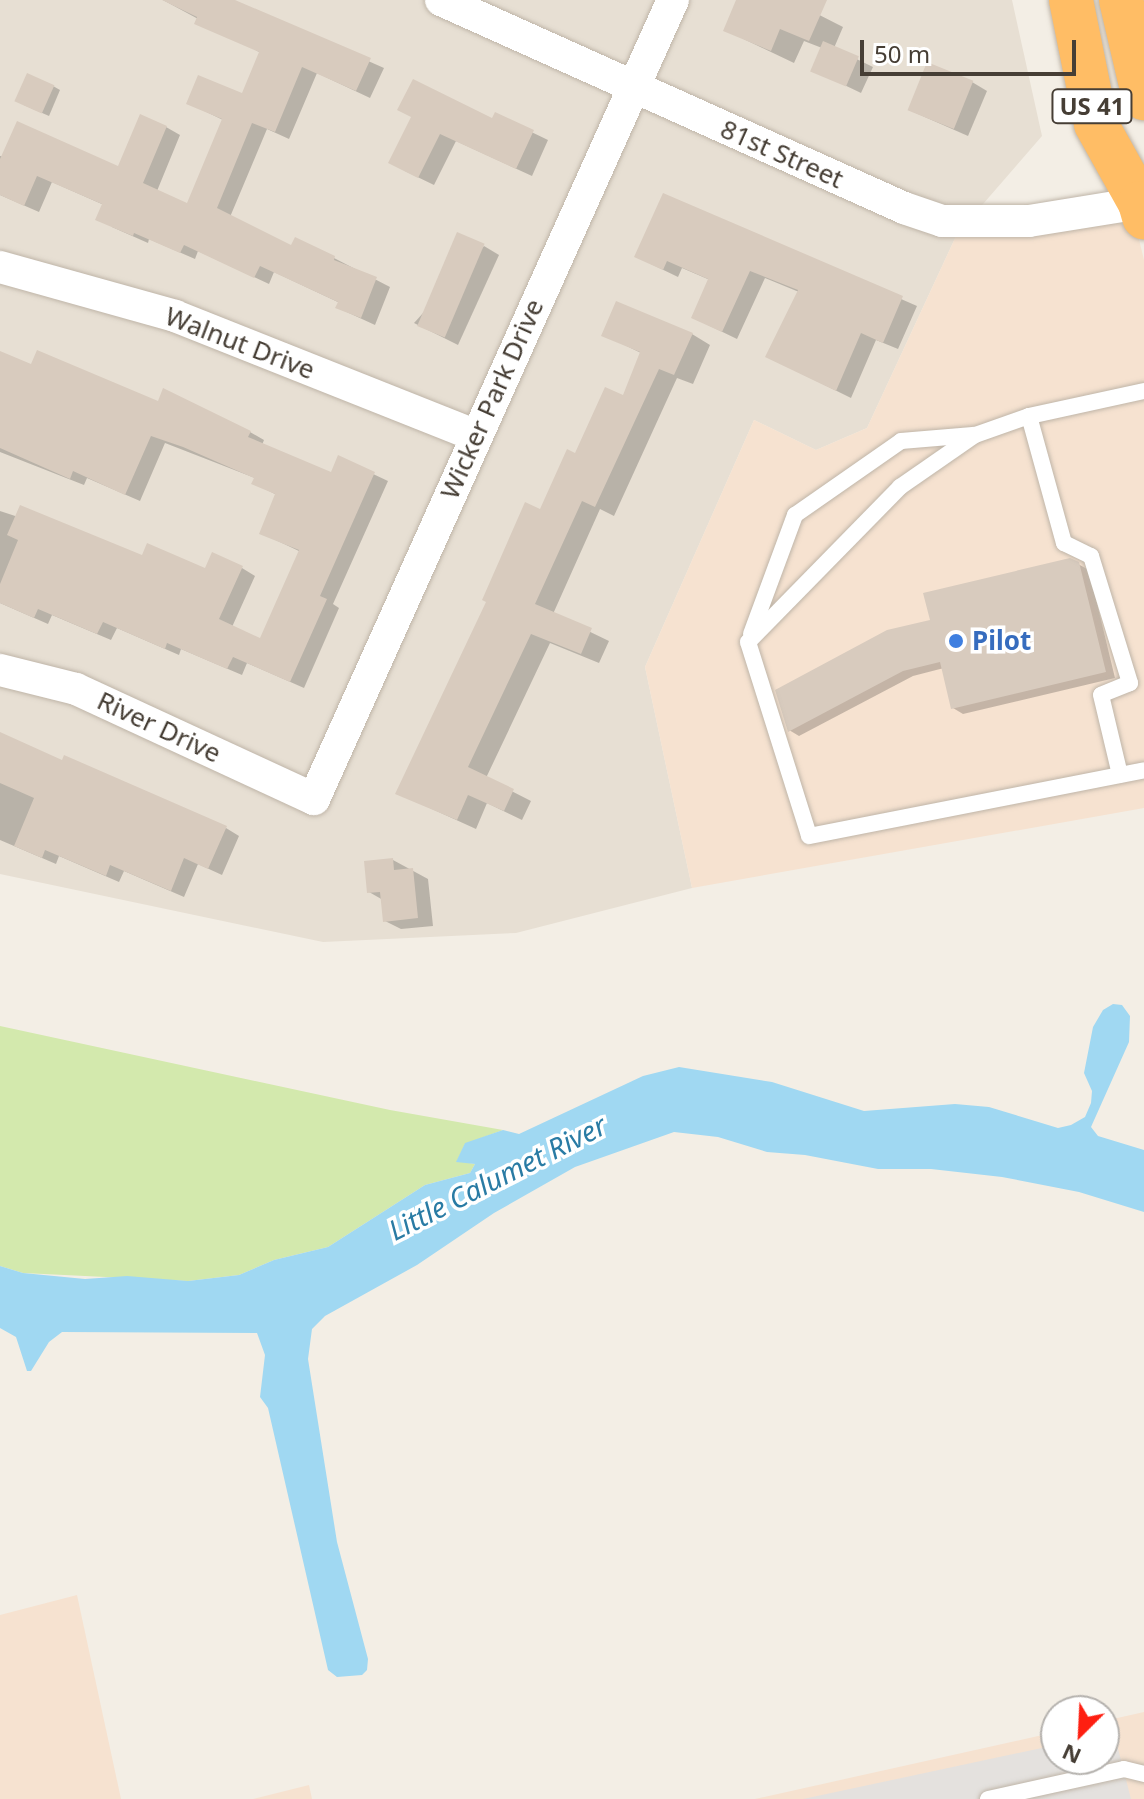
<!DOCTYPE html>
<style>
body{margin:0}
#map{position:relative;width:1144px;height:1799px;overflow:hidden;background:#f3eee5;font-family:"Noto Sans",sans-serif}
div>[style]{position:absolute}
[style*='--x']{left:calc(var(--x)*1px);top:calc(var(--y)*1px);width:calc(var(--w)*1px);rotate:calc(var(--a)*1deg)}
.residential>*{inset:0;background:#e7dfd3}
.commercial>*{inset:0;background:#f6e2d0}
.green>*{inset:0;background:#d3e9ad}
.parking>*{inset:0;background:#e4e1de}
.water>*{inset:0;background:#a0d8f2}
.shadow>*{inset:0;background:#0003}
.building>*{inset:0;background:#d8cbbe;transform-origin:0 0}
.roads{filter:drop-shadow(0 0 2px #bfb5a8) drop-shadow(0 0 2px #bfb5a8)}
.lane>*{height:16px;margin:-8px;padding:0 8px;transform-origin:8px;border-radius:8px;background:#fff}
.street>*{height:32px;margin:-16px;padding:0 16px;transform-origin:16px;border-radius:16px;background:#fff}
.highway>*{height:44px;margin:-22px;padding:0 22px;transform-origin:22px;border-radius:22px;background:#ffbd65}
.dots>*{width:22px;height:22px;translate:-50% -50%;box-sizing:border-box;border:4px solid #fff;border-radius:50%}
span{translate:-50% -50%;white-space:nowrap;text-align:center;line-height:1.15;-webkit-text-stroke:7px #fff;paint-order:stroke}
.shield-label span{padding:2px 6px;background:#fff;border:2px solid;border-radius:6px;-webkit-text-stroke-width:0}
.shield-label{font-size:24px;color:#463e35;font-weight:700}
.street-label{font-size:26px;color:#463e35}
.shop-label{font-size:26px;color:#366cbe;font-weight:700}
.left{translate:0 -50%;text-align:left}
.water-label{font-size:28px;color:#297ba4;font-style:italic}
.north{position:absolute;left:1040px;top:1695px;width:80px;height:80px;box-sizing:border-box;background:#fff;border:2px solid #b5b2ae;border-radius:50%;rotate:204deg;font-size:22px;font-weight:700;line-height:32px;text-align:center;color:#463e35}
.north::after{content:'';display:block;margin:auto;width:28px;height:36px;background:#fe1f11;clip-path:polygon(50% 0,100% 100%,50% 72%,0 100%)}
.scale{position:absolute;left:860px;top:40px;width:216px;height:36px;box-sizing:border-box;border:4px solid #463e35;border-top:0;padding-left:10px;font-size:24px;line-height:28px;white-space:nowrap;color:#463e35;-webkit-text-stroke:6px #fff;paint-order:stroke}
</style>
<div id="map">
<div class="residential">
<div style="clip-path:polygon(0 0,1012px 0,1042px 136px,957px 234px,867px 428px,816px 450px,754px 420px,645px 667px,692px 888px,516px 933px,323px 942px,0 874px)"></div>
</div>
<div class="commercial">
<div style="clip-path:polygon(1133px 215px,1144px 260px,1144px 808px,692px 888px,645px 667px,754px 420px,816px 450px,867px 428px,957px 234px)"></div>
<div style="clip-path:polygon(77px 1595px,121px 1799px,0 1799px,0 1615px)"></div>
<div style="clip-path:polygon(1144px 1712px,1144px 1799px,755px 1799px,1056px 1732px,1056px 1759px,1104px 1759px,1104px 1721px)"></div>
<div style="clip-path:polygon(309px 1785px,312px 1799px,253px 1799px)"></div>
</div>
<div class="green">
<div style="clip-path:polygon(0 1026px,390px 1110px,503px 1130px,465px 1144px,457px 1161px,475px 1164px,470px 1173px,425px 1185px,328px 1247px,274px 1260px,239px 1275px,188px 1281px,23px 1273px,0 1266px)"></div>
</div>
<div class="parking">
<div style="clip-path:polygon(1114px 1733px,1131px 1799px,803px 1799px,1056px 1745px,1056px 1759px,1104px 1759px,1104px 1735px)"></div>
</div>
<div class="water">
<div style="clip-path:polygon(1113px 1004px,1122px 1005px,1130px 1016px,1129px 1042px,1091px 1127px,1098px 1136px,1144px 1150px,1144px 1212px,1079px 1192px,1002px 1177px,931px 1169px,878px 1169px,805px 1155px,767px 1152px,718px 1137px,674px 1132px,575px 1167px,494px 1213px,417px 1265px,325px 1316px,312px 1329px,308px 1359px,337px 1542px,368px 1659px,367px 1670px,362px 1675px,337px 1677px,328px 1670px,268px 1408px,260px 1397px,265px 1355px,257px 1333px,62px 1332px,49px 1342px,31px 1371px,27px 1371px,16px 1337px,0 1328px,0 1266px,23px 1273px,85px 1279px,127px 1276px,188px 1281px,239px 1275px,274px 1260px,328px 1247px,425px 1185px,470px 1173px,475px 1164px,456px 1162px,465px 1143px,503px 1130px,519px 1134px,643px 1076px,679px 1067px,772px 1082px,864px 1111px,955px 1104px,989px 1107px,1058px 1128px,1071px 1125px,1085px 1117px,1091px 1103px,1092px 1091px,1084px 1073px,1093px 1027px,1103px 1010px)"></div>
</div>
<div class="shadow">
<div style="clip-path:polygon(163px 0,230px 0,384px 68px,370px 98px,317px 73px,289px 139px,267px 129px,230px 217px,292px 247px,334px 258px,390px 287px,375px 325px,338px 308px,340px 303px,274px 272px,269px 284px,198px 251px,195px 259px,149px 239px,148px 243px,112px 227px,104px 205px,52px 182px,39px 212px,0 195px,0 156px,119px 168px,166px 127px,180px 135px,157px 191px,188px 205px,223px 120px,188px 103px,243px 96px,261px 53px)"></div>
<div style="clip-path:polygon(738px 0,790px 0,843px 27px,834px 48px,873px 67px,861px 93px,813px 70px,822px 48px,804px 41px,794px 63px,725px 30px)"></div>
<div style="clip-path:polygon(972px 82px,987px 91px,968px 136px,909px 110px)"></div>
<div style="clip-path:polygon(53px 86px,60px 90px,49px 116px,24px 105px)"></div>
<div style="clip-path:polygon(496px 115px,548px 140px,532px 176px,456px 141px,434px 185px,405px 171px,413px 117px,493px 120px)"></div>
<div style="clip-path:polygon(664px 195px,917px 306px,898px 349px,876px 340px,851px 398px,782px 364px,799px 292px,765px 278px,737px 339px,708px 325px,710px 280px,682px 268px,678px 277px,651px 264px)"></div>
<div style="clip-path:polygon(484px 246px,499px 255px,458px 345px,414px 323px)"></div>
<div style="clip-path:polygon(692px 334px,710px 345px,693px 384px,677px 378px,614px 516px,600px 509px,553px 614px,609px 641px,599px 663px,550px 643px,486px 778px,531px 801px,522px 820px,487px 803px,476px 829px,397px 793px,541px 512px,576px 456px,624px 397px,641px 353px,604px 335px)"></div>
<div style="clip-path:polygon(0 354px,32px 367px,159px 404px,164px 391px,250px 432px,264px 440px,262px 445px,332px 474px,339px 458px,388px 481px,333px 604px,339px 608px,304px 688px,247px 663px,242px 675px,181px 649px,179px 655px,117px 628px,111px 640px,52px 615px,48px 624px,0 603px,0 511px,143px 558px,206px 570px,213px 555px,242px 568px,255px 576px,232px 627px,262px 640px,301px 552px,261px 533px,277px 495px,253px 483px,255px 478px,165px 443px,140px 501px,87px 478px,84px 485px,0 452px)"></div>
<div style="clip-path:polygon(1078px 564px,1089px 570px,1115px 678px,963px 714px,953px 708px,944px 668px,913px 676px,799px 736px,789px 730px,932px 621px)"></div>
<div style="clip-path:polygon(0 748px,226px 828px,239px 836px,222px 875px,198px 864px,184px 897px,124px 871px,119px 882px,59px 856px,56px 864px,0 840px)"></div>
<div style="clip-path:polygon(393px 860px,428px 879px,433px 926px,401px 929px,385px 921px,383px 900px,369px 892px)"></div>
</div>
<div class="building">
<div style="clip-path:polygon(162px 0,235px 0,371px 58px,356px 91px,302px 67px,275px 132px,252px 123px,217px 208px,291px 245px,295px 237px,335px 256px,334px 260px,377px 277px,361px 318px,335px 308px,338px 302px,260px 266px,254px 278px,184px 245px,180px 253px,134px 233px,133px 236px,95px 220px,102px 204px,37px 176px,24px 206px,0 195px,0 159px,17px 121px,118px 166px,140px 114px,167px 126px,143px 183px,187px 203px,222px 119px,186px 104px,198px 75px,242px 93px,259px 52px,194px 24px,197px 17px)"></div>
<div style="clip-path:polygon(736px 0,827px 0,809px 41px,780px 29px,771px 51px,723px 31px)"></div>
<div style="left:823px;top:41px;width:39px;height:33px;rotate:23deg"></div>
<div style="left:927px;top:62px;width:50px;height:52px;rotate:22deg"></div>
<div style="left:27px;top:73px;width:30px;height:31px;rotate:24deg"></div>
<div style="clip-path:polygon(413px 79px,492px 118px,495px 112px,534px 130px,516px 169px,440px 134px,418px 178px,388px 163px,411px 117px,397px 110px)"></div>
<div style="clip-path:polygon(663px 193px,903px 296px,883px 343px,861px 333px,836px 391px,765px 357px,798px 290px,750px 271px,722px 332px,691px 318px,708px 279px,667px 261px,663px 270px,634px 257px)"></div>
<div style="left:457px;top:232px;width:30px;height:102px;rotate:23deg"></div>
<div style="clip-path:polygon(616px 301px,693px 333px,674px 375px,659px 369px,595px 507px,582px 501px,535px 604px,592px 628px,581px 654px,531px 634px,468px 767px,514px 789px,504px 811px,468px 795px,457px 820px,395px 794px,486px 602px,482px 600px,525px 502px,540px 509px,567px 449px,575px 453px,605px 387px,623px 395px,640px 352px,601px 336px)"></div>
<div style="clip-path:polygon(37px 350px,158px 401px,163px 388px,251px 431px,248px 437px,331px 472px,338px 455px,375px 472px,320px 596px,327px 599px,290px 682px,233px 657px,227px 669px,167px 643px,165px 649px,103px 622px,97px 634px,38px 609px,34px 618px,0 603px,0 584px,18px 540px,7px 535px,20px 505px,142px 555px,147px 543px,205px 568px,212px 552px,243px 566px,219px 619px,260px 638px,299px 550px,259px 534px,275px 494px,251px 484px,254px 478px,183px 447px,151px 436px,125px 495px,73px 471px,70px 479px,0 448px,0 351px,31px 364px)"></div>
<div style="clip-path:polygon(1070px 558px,1079px 562px,1106px 672px,951px 709px,940px 662px,903px 671px,788px 732px,775px 690px,887px 630px,930px 620px,923px 593px)"></div>
<div style="clip-path:polygon(0 732px,62px 760px,64px 755px,227px 826px,208px 869px,184px 858px,171px 891px,110px 865px,106px 876px,45px 850px,42px 858px,14px 846px,34px 798px,0 783px)"></div>
<div style="clip-path:polygon(393px 858px,394px 870px,413px 868px,418px 918px,383px 922px,380px 892px,367px 893px,364px 861px)"></div>
</div>
<div class="roads">
<div class="lane">
<div style="--x:1144;--y:391;--w:118;--a:167.7"></div>
<div style="--x:1029;--y:416;--w:57;--a:160.6"></div>
<div style="--x:975;--y:435;--w:91;--a:145.3"></div>
<div style="--x:900;--y:487;--w:217;--a:134.4"></div>
<div style="--x:748;--y:642;--w:203;--a:72.5"></div>
<div style="--x:809;--y:836;--w:341;--a:-11.1"></div>
<div style="--x:1029;--y:416;--w:132;--a:74.6"></div>
<div style="--x:1064;--y:543;--w:30;--a:26"></div>
<div style="--x:1091;--y:556;--w:133;--a:72.9"></div>
<div style="--x:1130;--y:683;--w:31;--a:158"></div>
<div style="--x:1101;--y:695;--w:82;--a:76.6"></div>
<div style="--x:751;--y:634;--w:127;--a:-69.7"></div>
<div style="--x:795;--y:515;--w:129;--a:-34.9"></div>
<div style="--x:901;--y:441;--w:72;--a:-4.8"></div>
<div style="--x:988;--y:1799;--w:139;--a:-12.4"></div>
<div style="--x:1124;--y:1769;--w:21;--a:14"></div>
</div>
<div class="street">
<div style="--x:441;--y:0;--w:508;--a:24.19"></div>
<div style="--x:904;--y:208;--w:40;--a:18.9"></div>
<div style="--x:942;--y:221;--w:87;--a:0"></div>
<div style="--x:1029;--y:221;--w:112;--a:-9.2"></div>
<div style="--x:0;--y:267;--w:182;--a:15.6"></div>
<div style="--x:175;--y:316;--w:322;--a:21.7"></div>
<div style="--x:0;--y:670;--w:78;--a:14"></div>
<div style="--x:76;--y:689;--w:262;--a:24.8"></div>
<div style="--x:314;--y:799;--w:876;--a:-65.81"></div>
</div>
<div class="highway">
<div style="--x:1071;--y:0;--w:126;--a:78.6"></div>
<div style="--x:1096;--y:124;--w:90;--a:60.9"></div>
<div style="--x:1140;--y:203;--w:15;--a:74"></div>
<div style="--x:1121;--y:0;--w:101;--a:76.8"></div>
</div>
</div>
<div class="dots">
<div style="left:956px;top:641px;background:#3f7fe0"></div>
</div>
<div class="shield-label">
<span style="left:1092px;top:106px">US 41</span>
</div>
<div class="street-label">
<span style="left:782px;top:154px;rotate:24deg">81st Street</span>
<span style="left:240px;top:343px;rotate:21deg">Walnut Drive</span>
<span style="left:492px;top:399px;rotate:-66deg">Wicker Park Drive</span>
<span style="left:159px;top:727px;rotate:25deg">River Drive</span>
</div>
<div class="shop-label">
<span class="left" style="left:972px;top:641px">Pilot</span>
</div>
<div class="water-label">
<span style="left:497px;top:1177px;rotate:-27deg">Little Calumet River</span>
</div>
<div class="north">N</div>
<div class="scale">50 m</div>
</div>
